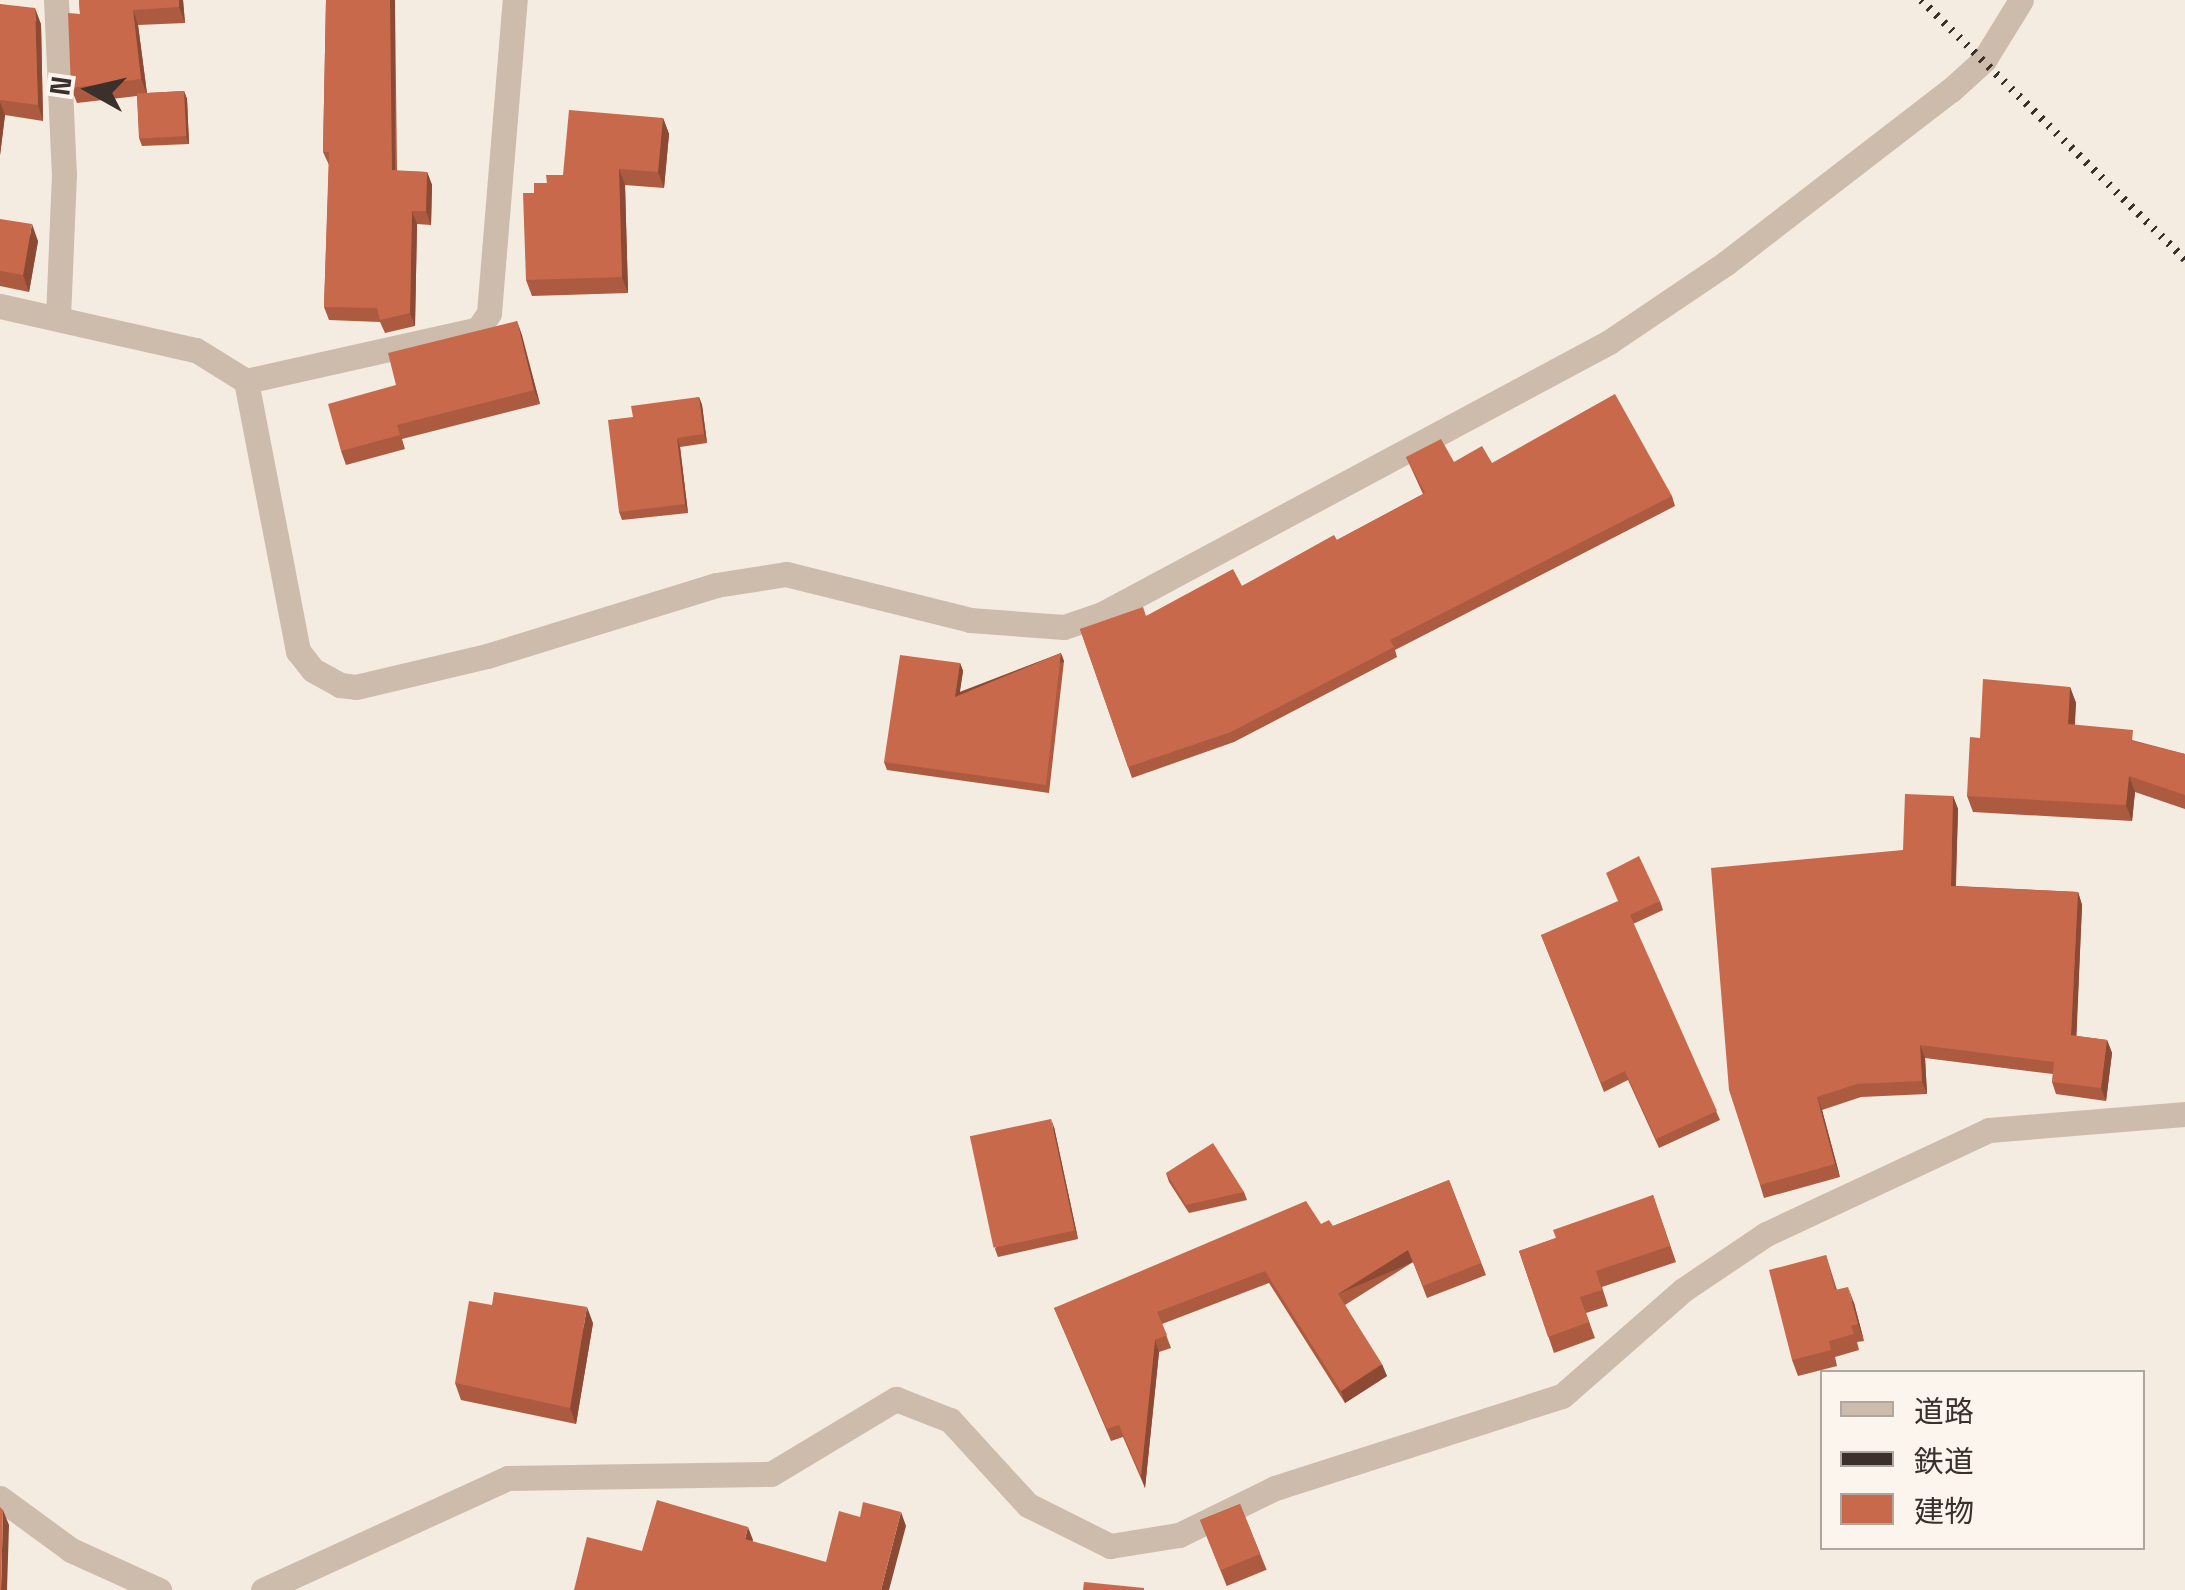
<!DOCTYPE html>
<meta charset="utf-8">
<style>
body{margin:0}
#map{position:relative;width:2185px;height:1590px;overflow:hidden;background:#f4ebe1;font-family:"Space Grotesk","Noto Sans JP",sans-serif}
div>[style]{position:absolute}
[style*='--x']{left:calc(var(--x)*1px);top:calc(var(--y)*1px);width:calc(var(--w)*1px);rotate:calc(var(--a)*1deg)}
.minor>*{height:25px;margin:-12.5px;padding:0 12.5px;transform-origin:12.5px;border-radius:12.5px;background:#cdbbac}
.rail>*{height:8px;margin-top:-4px;transform-origin:0;background:repeating-linear-gradient(90deg,#3b302b 0 2.5px,transparent 0 10.5px)}
.wall>*{inset:0;background:#ac5a40;transform-origin:0 0}
.shaded-wall>*{inset:0;background:#8c4a34;transform-origin:0 0}
.building>*{inset:0;background:#c8694b;transform-origin:0 0}
span{translate:-50% -50%;white-space:nowrap;text-align:center;line-height:1.15;-webkit-text-stroke:8px #fbf5ee;paint-order:stroke}
.legend{position:absolute;left:1820px;top:1370px;width:325px;height:180px;box-sizing:border-box;background:#fbf5ee;border:2px solid #aea6a0;margin:0;padding:12px 18px;list-style:none;font-size:30px;color:#3b302b}
.legend li{display:flex;align-items:center;gap:20px;height:50px}
.legend b{width:50px;border:2px solid #aea6a0}
.north{position:absolute;left:40px;top:40px;width:100px;height:100px;-webkit-text-stroke:8px #fbf5ee;paint-order:stroke;rotate:278deg;font-size:28px;font-weight:700;line-height:40px;text-align:center;color:#3b302b}
.north::after{content:'';display:block;margin:auto;width:35px;height:45px;background:#3b302b;clip-path:polygon(50% 0,100% 100%,50% 72%,0 100%)}
</style>
<div id="map">
<div class="minor">
<div style="--x:56;--y:0;--w:174;--a:87.4"></div>
<div style="--x:64;--y:174;--w:142;--a:92.4"></div>
<div style="--x:0;--y:306;--w:201;--a:12.7"></div>
<div style="--x:196;--y:350;--w:59;--a:31.8"></div>
<div style="--x:246;--y:381;--w:238;--a:-12.6"></div>
<div style="--x:478;--y:329;--w:19;--a:-55"></div>
<div style="--x:489;--y:313;--w:314;--a:-85.3"></div>
<div style="--x:246;--y:381;--w:275;--a:79.1"></div>
<div style="--x:298;--y:651;--w:24;--a:52"></div>
<div style="--x:313;--y:670;--w:31;--a:29"></div>
<div style="--x:340;--y:685;--w:16;--a:7"></div>
<div style="--x:356;--y:687;--w:135;--a:-13.3"></div>
<div style="--x:487;--y:656;--w:240;--a:-17.2"></div>
<div style="--x:716;--y:585;--w:71;--a:-8.9"></div>
<div style="--x:786;--y:574;--w:190;--a:14"></div>
<div style="--x:970;--y:620;--w:94;--a:4.3"></div>
<div style="--x:1064;--y:627;--w:40;--a:-18.9"></div>
<div style="--x:1102;--y:614;--w:575;--a:-28.21"></div>
<div style="--x:1609;--y:342;--w:141;--a:-34"></div>
<div style="--x:1726;--y:263;--w:284;--a:-37.6"></div>
<div style="--x:1951;--y:90;--w:45;--a:-42.3"></div>
<div style="--x:1984;--y:60;--w:70;--a:-58.3"></div>
<div style="--x:0;--y:1498;--w:88;--a:36.2"></div>
<div style="--x:71;--y:1550;--w:97;--a:24.4"></div>
<div style="--x:263;--y:1590;--w:269;--a:-24.6"></div>
<div style="--x:508;--y:1478;--w:263;--a:-0.9"></div>
<div style="--x:771;--y:1474;--w:146;--a:-31"></div>
<div style="--x:896;--y:1399;--w:58;--a:21.3"></div>
<div style="--x:950;--y:1420;--w:115;--a:47.5"></div>
<div style="--x:1028;--y:1505;--w:92;--a:26.6"></div>
<div style="--x:1110;--y:1546;--w:70;--a:-9.1"></div>
<div style="--x:1179;--y:1535;--w:107;--a:-26.1"></div>
<div style="--x:1275;--y:1488;--w:301;--a:-17.8"></div>
<div style="--x:1562;--y:1396;--w:161;--a:-41.2"></div>
<div style="--x:1683;--y:1290;--w:100;--a:-34"></div>
<div style="--x:1766;--y:1234;--w:246;--a:-25"></div>
<div style="--x:1989;--y:1130;--w:197;--a:-4.7"></div>
</div>
<div class="rail">
<div style="--x:1921;--y:0;--w:370;--a:44.5"></div>
</div>
<div class="wall">
<div style="clip-path:polygon(79px 0,183px 0,185px 23px,138px 25px,147px 93px,184px 91px,187px 99px,189px 144px,142px 146px,139px 138px,137px 96px,77px 103px,71px 88px,80px 14px)"></div>
<div style="clip-path:polygon(326px 0,395px 0,397px 171px,427px 172px,432px 185px,431px 225px,417px 224px,415px 326px,385px 333px,380px 322px,329px 320px,324px 307px,329px 165px,323px 152px)"></div>
<div style="clip-path:polygon(0 4px,41px 24px,43px 121px,5px 115px,0 155px)"></div>
<div style="clip-path:polygon(663px 118px,669px 134px,664px 188px,625px 185px,628px 293px,532px 296px,526px 280px,534px 193px)"></div>
<div style="clip-path:polygon(0 219px,38px 241px,29px 292px,0 286px)"></div>
<div style="clip-path:polygon(517px 321px,540px 404px,402px 439px,405px 449px,346px 465px,341px 451px,396px 385px)"></div>
<div style="clip-path:polygon(699px 397px,702px 405px,707px 443px,680px 447px,688px 513px,622px 520px,619px 512px,633px 417px)"></div>
<div style="clip-path:polygon(1406px 457px,1454px 462px,1492px 463px,1672px 496px,1675px 506px,1395px 650px,1397px 657px,1234px 742px,1132px 778px,1080px 629px,1146px 616px,1242px 586px,1337px 540px,1423px 494px)"></div>
<div style="clip-path:polygon(1064px 661px,1049px 793px,887px 770px,884px 762px,960px 663px,963px 671px,959px 695px)"></div>
<div style="clip-path:polygon(2070px 687px,2076px 703px,2075px 725px,2185px 754px,2185px 809px,2135px 792px,2132px 821px,1973px 812px,1967px 796px,1980px 738px)"></div>
<div style="clip-path:polygon(1953px 796px,1958px 809px,1956px 886px,2078px 892px,2082px 905px,2076px 1036px,2107px 1040px,2112px 1053px,2106px 1101px,2056px 1094px,2052px 1082px,2053px 1074px,1925px 1058px,1927px 1094px,1861px 1097px,1822px 1110px,1840px 1177px,1764px 1198px,1760px 1185px,1903px 850px)"></div>
<div style="clip-path:polygon(1660px 901px,1663px 910px,1633px 924px,1720px 1120px,1659px 1148px,1628px 1080px,1604px 1092px,1541px 935px)"></div>
<div style="clip-path:polygon(1054px 1127px,1078px 1239px,998px 1257px,995px 1249px)"></div>
<div style="clip-path:polygon(1166px 1173px,1244px 1192px,1247px 1200px,1189px 1213px,1169px 1182px)"></div>
<div style="clip-path:polygon(1449px 1180px,1486px 1275px,1427px 1298px,1413px 1262px,1345px 1305px,1387px 1376px,1345px 1403px,1269px 1283px,1162px 1324px,1171px 1348px,1159px 1352px,1145px 1488px,1123px 1437px,1111px 1441px,1054px 1308px,1321px 1224px,1333px 1226px)"></div>
<div style="clip-path:polygon(1653px 1195px,1676px 1262px,1602px 1287px,1608px 1306px,1586px 1313px,1595px 1338px,1554px 1353px,1519px 1251px,1556px 1238px)"></div>
<div style="clip-path:polygon(1826px 1255px,1837px 1290px,1854px 1303px,1864px 1341px,1857px 1342px,1859px 1350px,1835px 1357px,1837px 1366px,1798px 1376px,1792px 1360px)"></div>
<div style="clip-path:polygon(593px 1323px,576px 1424px,461px 1400px,455px 1383px)"></div>
<div style="left:1240px;top:1504px;width:71px;height:43px;rotate:68deg"></div>
</div>
<div class="shaded-wall">
<div style="clip-path:polygon(179px 0,183px 0,185px 23px,179px 7px)"></div>
<div style="left:390px;top:0;width:5px;height:170px"></div>
<div style="clip-path:polygon(35px 8px,41px 24px,43px 121px,38px 105px)"></div>
<div style="clip-path:polygon(133px 10px,138px 25px,147px 94px,141px 79px)"></div>
<div style="clip-path:polygon(184px 91px,187px 99px,189px 144px,186px 136px)"></div>
<div style="clip-path:polygon(0 102px,5px 115px,0 155px)"></div>
<div style="clip-path:polygon(663px 118px,669px 134px,664px 188px,658px 172px)"></div>
<div style="clip-path:polygon(619px 169px,625px 185px,628px 293px,622px 277px)"></div>
<div style="clip-path:polygon(427px 172px,432px 185px,431px 225px,426px 211px)"></div>
<div style="clip-path:polygon(412px 211px,417px 224px,415px 326px,410px 313px)"></div>
<div style="clip-path:polygon(32px 224px,38px 241px,29px 292px,23px 275px)"></div>
<div style="clip-path:polygon(517px 321px,522px 335px,540px 404px,534px 390px)"></div>
<div style="clip-path:polygon(699px 397px,702px 405px,707px 443px,704px 434px)"></div>
<div style="clip-path:polygon(677px 438px,680px 447px,688px 513px,685px 504px)"></div>
<div style="left:1061px;top:653px;width:9px;height:133px;rotate:69deg"></div>
<div style="clip-path:polygon(960px 663px,963px 671px,958px 705px,955px 697px)"></div>
<div style="clip-path:polygon(2070px 687px,2076px 703px,2073px 741px,2068px 724px)"></div>
<div style="clip-path:polygon(2129px 776px,2135px 792px,2132px 821px,2126px 805px)"></div>
<div style="clip-path:polygon(1953px 796px,1958px 809px,1955px 899px,1951px 886px)"></div>
<div style="clip-path:polygon(2078px 892px,2082px 905px,2076px 1048px,2071px 1035px)"></div>
<div style="clip-path:polygon(2107px 1040px,2112px 1053px,2106px 1101px,2101px 1088px)"></div>
<div style="clip-path:polygon(1920px 1045px,1925px 1058px,1927px 1094px,1922px 1081px)"></div>
<div style="clip-path:polygon(1817px 1097px,1822px 1110px,1840px 1177px,1835px 1164px)"></div>
<div style="clip-path:polygon(1051px 1119px,1054px 1127px,1078px 1239px,1075px 1230px)"></div>
<div style="left:1408px;top:1250px;width:13px;height:83px;rotate:67deg"></div>
<div style="clip-path:polygon(1848px 1287px,1854px 1303px,1864px 1341px,1858px 1324px)"></div>
<div style="clip-path:polygon(587px 1307px,593px 1323px,576px 1424px,570px 1408px)"></div>
<div style="clip-path:polygon(1155px 1340px,1159px 1352px,1145px 1488px,1141px 1476px)"></div>
<div style="clip-path:polygon(1382px 1364px,1387px 1376px,1345px 1403px,1341px 1391px)"></div>
<div style="clip-path:polygon(3px 1510px,9px 1525px,7px 1590px,1px 1590px)"></div>
<div style="clip-path:polygon(901px 1512px,906px 1526px,889px 1590px,881px 1590px)"></div>
<div style="clip-path:polygon(748px 1527px,753px 1540px,749px 1552px,745px 1539px)"></div>
</div>
<div class="building">
<div style="clip-path:polygon(79px 0,179px 0,179px 7px,133px 10px,141px 79px,71px 88px,68px 13px,80px 14px)"></div>
<div style="clip-path:polygon(326px 0,390px 0,392px 170px,427px 172px,426px 211px,412px 211px,410px 313px,380px 320px,377px 308px,324px 307px,329px 152px,323px 152px)"></div>
<div style="clip-path:polygon(0 4px,35px 8px,38px 105px,0 100px)"></div>
<div style="left:184px;top:91px;width:45px;height:47px;rotate:87deg"></div>
<div style="clip-path:polygon(569px 110px,663px 118px,658px 172px,619px 169px,622px 277px,526px 280px,523px 193px,534px 193px,534px 183px,547px 183px,546px 175px,563px 175px)"></div>
<div style="clip-path:polygon(0 219px,32px 224px,23px 275px,0 271px)"></div>
<div style="clip-path:polygon(517px 321px,534px 390px,397px 425px,400px 435px,341px 451px,328px 404px,396px 385px,388px 353px)"></div>
<div style="clip-path:polygon(1615px 394px,1672px 496px,1390px 640px,1394px 647px,1231px 732px,1128px 767px,1080px 629px,1143px 607px,1146px 616px,1233px 569px,1242px 586px,1334px 535px,1337px 540px,1425px 493px,1406px 457px,1441px 439px,1454px 462px,1482px 446px,1492px 463px)"></div>
<div style="clip-path:polygon(699px 397px,704px 434px,677px 438px,685px 504px,619px 512px,608px 420px,633px 417px,631px 406px)"></div>
<div style="clip-path:polygon(1061px 653px,1046px 785px,884px 762px,900px 655px,960px 663px,955px 697px)"></div>
<div style="clip-path:polygon(1983px 679px,2070px 687px,2068px 724px,2133px 730px,2132px 741px,2185px 754px,2185px 795px,2129px 776px,2126px 805px,1967px 796px,1970px 737px,1980px 738px)"></div>
<div style="clip-path:polygon(1905px 794px,1953px 796px,1951px 886px,2078px 892px,2071px 1035px,2107px 1040px,2101px 1088px,2052px 1082px,2054px 1062px,1920px 1045px,1922px 1081px,1857px 1084px,1817px 1097px,1835px 1164px,1760px 1185px,1729px 1090px,1711px 868px,1903px 850px)"></div>
<div style="clip-path:polygon(1639px 856px,1660px 901px,1630px 915px,1717px 1111px,1656px 1139px,1625px 1071px,1601px 1083px,1541px 935px,1618px 901px,1606px 873px)"></div>
<div style="left:1051px;top:1119px;width:114px;height:83px;rotate:78deg"></div>
<div style="clip-path:polygon(1213px 1143px,1244px 1192px,1186px 1205px,1166px 1173px)"></div>
<div style="clip-path:polygon(1449px 1180px,1481px 1263px,1423px 1286px,1408px 1250px,1338px 1294px,1382px 1364px,1341px 1391px,1265px 1271px,1157px 1312px,1167px 1335px,1155px 1340px,1141px 1476px,1119px 1425px,1107px 1429px,1054px 1308px,1306px 1201px,1321px 1224px,1329px 1220px,1333px 1226px)"></div>
<div style="clip-path:polygon(1653px 1195px,1670px 1246px,1596px 1271px,1602px 1290px,1580px 1297px,1589px 1322px,1548px 1337px,1519px 1251px,1556px 1238px,1553px 1230px)"></div>
<div style="clip-path:polygon(1826px 1255px,1835px 1290px,1848px 1287px,1858px 1324px,1851px 1326px,1854px 1334px,1829px 1341px,1831px 1350px,1792px 1360px,1769px 1270px)"></div>
<div style="clip-path:polygon(494px 1292px,587px 1307px,570px 1408px,455px 1383px,469px 1301px,492px 1305px)"></div>
<div style="clip-path:polygon(657px 1500px,748px 1527px,745px 1539px,826px 1562px,839px 1511px,860px 1517px,863px 1502px,901px 1512px,881px 1590px,574px 1590px,587px 1537px,642px 1551px)"></div>
<div style="left:1240px;top:1504px;width:54px;height:43px;rotate:68deg"></div>
<div style="clip-path:polygon(0 1507px,3px 1510px,1px 1590px,0 1590px)"></div>
<div style="clip-path:polygon(1084px 1582px,1144px 1588px,1144px 1590px,1083px 1590px)"></div>
</div>
<ul class="legend">
<li><b style="height:12px;background:#cdbbac"></b>道路</li>
<li><b style="height:12px;background:#3b302b"></b>鉄道</li>
<li><b style="height:28px;background:#c8694b"></b>建物</li>
</ul>
<div class="north">N</div>
</div>
